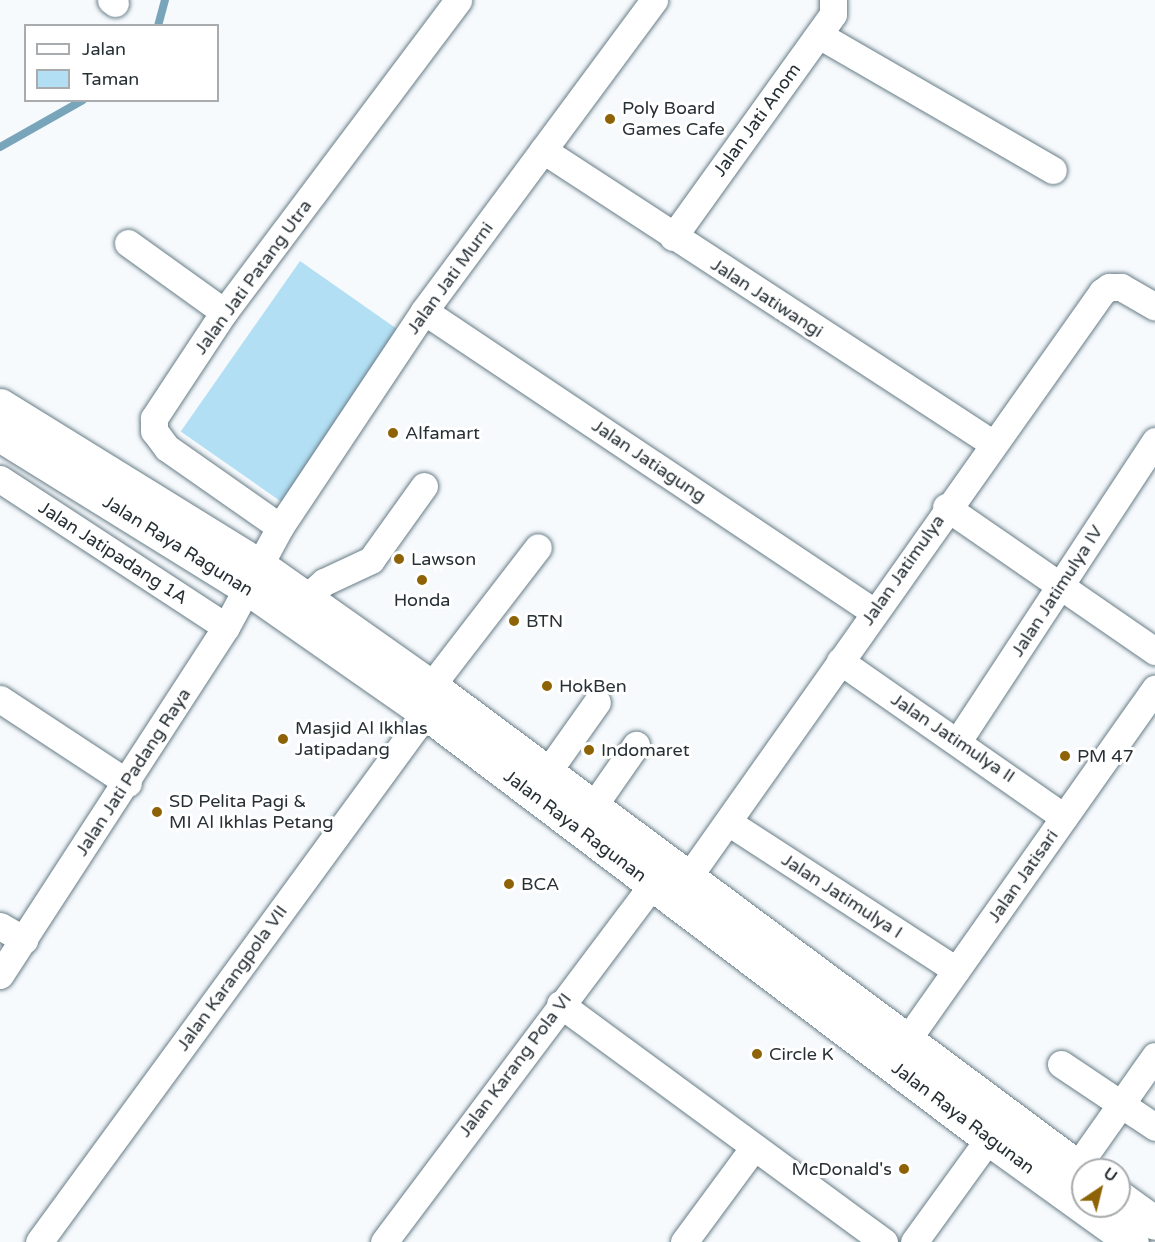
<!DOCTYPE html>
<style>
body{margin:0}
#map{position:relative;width:1155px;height:1242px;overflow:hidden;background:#f6fafd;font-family:"Varela Round",sans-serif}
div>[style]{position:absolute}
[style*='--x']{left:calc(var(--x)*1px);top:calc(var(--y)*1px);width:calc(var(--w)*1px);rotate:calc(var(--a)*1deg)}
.green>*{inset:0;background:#b3dff4;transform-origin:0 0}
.stream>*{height:8px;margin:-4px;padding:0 4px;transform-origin:4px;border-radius:4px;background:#79a5ba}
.roads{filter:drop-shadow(0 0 2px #687d87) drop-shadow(0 0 2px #687d87)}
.minor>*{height:27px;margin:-13.5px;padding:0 13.5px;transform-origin:13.5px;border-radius:13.5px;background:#fff}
.major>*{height:33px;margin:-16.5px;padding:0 16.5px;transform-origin:16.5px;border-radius:16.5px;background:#fff}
.dots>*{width:16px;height:16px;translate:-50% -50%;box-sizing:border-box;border:3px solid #fff;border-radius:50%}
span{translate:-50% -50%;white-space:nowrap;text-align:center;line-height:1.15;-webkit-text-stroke:6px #fff;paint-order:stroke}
.poi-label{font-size:18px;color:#273035}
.left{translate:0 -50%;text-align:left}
.right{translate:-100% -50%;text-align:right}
.street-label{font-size:18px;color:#273035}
.legend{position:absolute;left:24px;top:24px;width:195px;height:78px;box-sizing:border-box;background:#fff;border:2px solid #a9acae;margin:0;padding:8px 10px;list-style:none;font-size:18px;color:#273035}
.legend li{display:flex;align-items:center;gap:12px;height:30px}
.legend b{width:30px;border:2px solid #a9acae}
.north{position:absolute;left:1071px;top:1158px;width:60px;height:60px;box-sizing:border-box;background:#fff;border:2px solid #a9acae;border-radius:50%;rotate:35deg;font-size:16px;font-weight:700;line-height:24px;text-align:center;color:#273035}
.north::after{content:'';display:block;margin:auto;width:21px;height:27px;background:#8d6306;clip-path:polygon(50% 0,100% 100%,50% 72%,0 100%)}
</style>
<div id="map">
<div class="green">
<div style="left:300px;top:261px;width:125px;height:208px;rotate:35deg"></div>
</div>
<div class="stream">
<div style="--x:158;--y:26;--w:27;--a:-75"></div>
<div style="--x:0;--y:147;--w:95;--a:-29.5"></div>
</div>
<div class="roads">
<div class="minor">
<div style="--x:111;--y:0;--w:5;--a:37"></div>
<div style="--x:819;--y:35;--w:270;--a:30"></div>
<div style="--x:543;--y:150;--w:536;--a:33.13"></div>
<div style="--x:673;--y:237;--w:274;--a:-54.3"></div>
<div style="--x:833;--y:14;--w:14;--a:-90"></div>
<div style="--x:128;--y:243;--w:118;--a:35.7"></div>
<div style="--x:424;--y:311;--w:541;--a:33.78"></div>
<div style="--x:0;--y:479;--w:270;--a:33.2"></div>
<div style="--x:946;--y:507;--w:254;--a:34.6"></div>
<div style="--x:280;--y:527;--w:138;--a:-145"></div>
<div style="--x:167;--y:448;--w:21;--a:-127"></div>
<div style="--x:154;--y:431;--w:13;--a:-90"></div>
<div style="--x:154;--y:418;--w:127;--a:-56.6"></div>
<div style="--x:224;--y:312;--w:390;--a:-53.1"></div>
<div style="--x:306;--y:598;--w:24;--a:-42"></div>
<div style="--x:324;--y:582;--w:52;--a:-25.1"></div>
<div style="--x:371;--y:560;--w:91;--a:-54.4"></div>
<div style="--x:840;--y:661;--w:273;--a:34.9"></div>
<div style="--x:431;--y:686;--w:175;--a:-52.4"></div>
<div style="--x:0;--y:699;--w:153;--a:33.3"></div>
<div style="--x:958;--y:741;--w:359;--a:-56.7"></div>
<div style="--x:546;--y:774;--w:88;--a:-54.7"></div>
<div style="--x:592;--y:808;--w:77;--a:-55.1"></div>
<div style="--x:728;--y:822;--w:272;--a:33"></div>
<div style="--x:677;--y:893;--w:736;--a:-54.73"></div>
<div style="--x:1102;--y:292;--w:9;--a:-36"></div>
<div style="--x:1109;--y:287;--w:12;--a:0"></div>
<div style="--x:1121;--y:287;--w:39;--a:30"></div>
<div style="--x:0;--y:926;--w:28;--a:30"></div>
<div style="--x:0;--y:975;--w:415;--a:-57"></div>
<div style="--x:226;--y:627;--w:114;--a:-61.6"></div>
<div style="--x:280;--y:527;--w:260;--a:-56.3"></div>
<div style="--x:424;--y:311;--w:387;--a:-53.5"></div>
<div style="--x:560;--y:1004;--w:402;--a:36.3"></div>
<div style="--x:895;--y:1057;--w:451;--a:-54.8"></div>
<div style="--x:1061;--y:1064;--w:113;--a:33.8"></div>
<div style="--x:1066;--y:1182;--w:154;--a:-54.8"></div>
<div style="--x:39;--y:1242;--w:655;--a:-53.81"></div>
<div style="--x:384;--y:1242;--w:468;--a:-53.1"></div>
<div style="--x:684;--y:1242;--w:118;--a:-53.6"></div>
<div style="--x:914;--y:1242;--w:148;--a:-54.1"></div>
</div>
<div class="major">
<div style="--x:0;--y:405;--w:304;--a:31.7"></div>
<div style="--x:259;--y:565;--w:224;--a:35.2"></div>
<div style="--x:442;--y:694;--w:799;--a:36.65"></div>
<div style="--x:0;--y:435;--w:291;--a:31.8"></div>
<div style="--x:247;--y:588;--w:218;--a:34.9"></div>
<div style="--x:426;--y:713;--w:706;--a:37.11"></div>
<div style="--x:989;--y:1139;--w:176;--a:35.8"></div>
<div style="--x:1119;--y:1197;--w:44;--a:35.8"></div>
</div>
</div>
<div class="dots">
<div style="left:610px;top:119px;background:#8d6306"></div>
<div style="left:393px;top:433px;background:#8d6306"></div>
<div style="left:399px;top:559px;background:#8d6306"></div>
<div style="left:422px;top:580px;background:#8d6306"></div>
<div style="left:514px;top:621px;background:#8d6306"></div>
<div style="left:547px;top:686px;background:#8d6306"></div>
<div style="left:283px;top:739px;background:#8d6306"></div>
<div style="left:589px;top:750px;background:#8d6306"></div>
<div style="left:1065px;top:756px;background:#8d6306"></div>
<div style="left:157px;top:812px;background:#8d6306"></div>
<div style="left:509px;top:884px;background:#8d6306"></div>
<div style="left:757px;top:1054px;background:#8d6306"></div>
<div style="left:904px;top:1169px;background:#8d6306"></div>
</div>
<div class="poi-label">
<span class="left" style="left:622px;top:119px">Poly Board<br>Games Cafe</span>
<span class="left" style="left:405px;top:433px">Alfamart</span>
<span class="left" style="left:411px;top:559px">Lawson</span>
<span style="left:422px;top:600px">Honda</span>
<span class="left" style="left:526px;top:621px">BTN</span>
<span class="left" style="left:559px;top:686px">HokBen</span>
<span class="left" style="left:295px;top:739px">Masjid Al Ikhlas<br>Jatipadang</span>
<span class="left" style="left:601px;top:750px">Indomaret</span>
<span class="left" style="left:1077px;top:756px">PM 47</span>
<span class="left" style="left:169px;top:812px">SD Pelita Pagi &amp;<br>MI Al Ikhlas Petang</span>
<span class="left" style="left:521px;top:884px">BCA</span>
<span class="left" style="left:769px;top:1054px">Circle K</span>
<span class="right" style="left:892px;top:1169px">McDonald's</span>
</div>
<div class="street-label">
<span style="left:757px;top:120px;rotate:-54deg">Jalan Jati Anom</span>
<span style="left:253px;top:277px;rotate:-54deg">Jalan Jati Patang Utra</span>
<span style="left:450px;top:278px;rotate:-54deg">Jalan Jati Murni</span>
<span style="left:767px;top:298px;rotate:33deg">Jalan Jatiwangi</span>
<span style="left:649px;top:461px;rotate:34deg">Jalan Jatiagung</span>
<span style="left:178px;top:546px;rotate:32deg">Jalan Raya Ragunan</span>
<span style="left:113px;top:553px;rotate:33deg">Jalan Jatipadang 1A</span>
<span style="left:903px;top:570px;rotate:-55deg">Jalan Jatimulya</span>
<span style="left:1057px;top:591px;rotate:-57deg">Jalan Jatimulya IV</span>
<span style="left:953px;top:738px;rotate:34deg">Jalan Jatimulya II</span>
<span style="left:133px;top:772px;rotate:-57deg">Jalan Jati Padang Raya</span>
<span style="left:575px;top:826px;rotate:37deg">Jalan Raya Ragunan</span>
<span style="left:1023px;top:876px;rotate:-55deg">Jalan Jatisari</span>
<span style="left:842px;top:896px;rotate:33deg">Jalan Jatimulya I</span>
<span style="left:232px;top:978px;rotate:-54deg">Jalan Karangpola VII</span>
<span style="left:515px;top:1065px;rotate:-53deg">Jalan Karang Pola VI</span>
<span style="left:963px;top:1118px;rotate:37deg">Jalan Raya Ragunan</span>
</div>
<ul class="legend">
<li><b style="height:8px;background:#fff"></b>Jalan</li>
<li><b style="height:16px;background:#b3dff4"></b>Taman</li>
</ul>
<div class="north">U</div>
</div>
